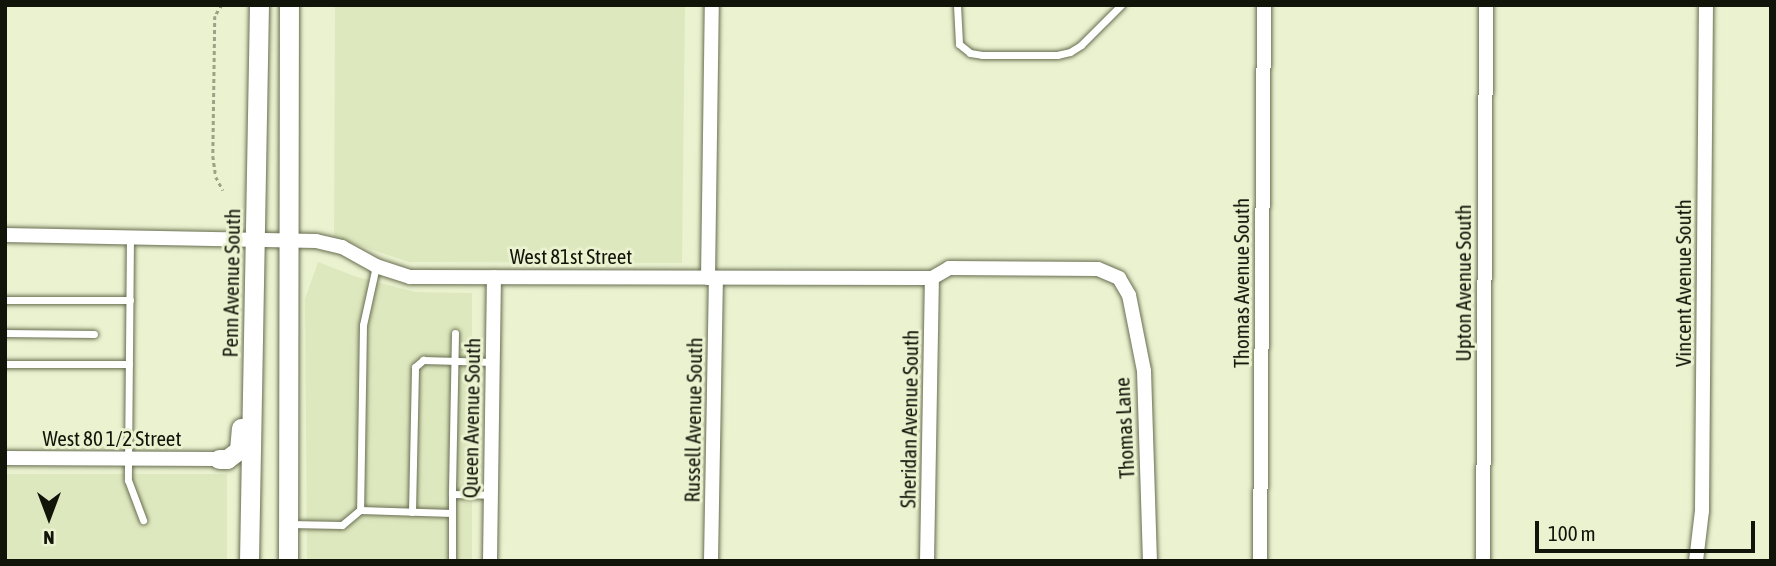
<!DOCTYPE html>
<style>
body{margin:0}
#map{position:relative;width:1776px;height:566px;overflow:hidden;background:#eaf2d0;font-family:"Asap Condensed",sans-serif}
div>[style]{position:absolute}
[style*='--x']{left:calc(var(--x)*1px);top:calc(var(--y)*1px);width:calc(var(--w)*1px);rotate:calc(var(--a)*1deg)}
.built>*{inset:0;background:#dee8bf;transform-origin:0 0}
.path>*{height:2.5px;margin-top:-1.25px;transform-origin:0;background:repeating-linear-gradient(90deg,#9ba288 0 3.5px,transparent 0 7px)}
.roads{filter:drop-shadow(0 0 2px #676e50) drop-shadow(0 0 2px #676e50)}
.lane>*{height:7px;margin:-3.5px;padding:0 3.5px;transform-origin:3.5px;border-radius:3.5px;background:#fff}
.street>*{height:14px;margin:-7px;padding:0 7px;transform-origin:7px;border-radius:7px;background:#fff}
.secondary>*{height:19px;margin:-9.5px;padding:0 9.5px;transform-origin:9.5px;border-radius:9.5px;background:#fff}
span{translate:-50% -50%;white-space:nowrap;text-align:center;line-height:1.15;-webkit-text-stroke:6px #eaf2d0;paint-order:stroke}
.street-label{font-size:21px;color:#111408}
.frame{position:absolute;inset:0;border:7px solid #111408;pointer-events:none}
.north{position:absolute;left:14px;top:482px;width:70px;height:70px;-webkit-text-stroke:5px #eaf2d0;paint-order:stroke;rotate:180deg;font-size:19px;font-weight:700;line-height:28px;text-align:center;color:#111408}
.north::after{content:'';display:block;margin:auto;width:24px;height:32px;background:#111408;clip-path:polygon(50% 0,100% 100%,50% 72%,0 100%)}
.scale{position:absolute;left:1535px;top:521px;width:220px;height:32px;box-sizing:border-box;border:4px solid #111408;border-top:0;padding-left:9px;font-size:21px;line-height:24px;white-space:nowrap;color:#111408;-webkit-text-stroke:5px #eaf2d0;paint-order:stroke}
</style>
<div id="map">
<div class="built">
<div style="clip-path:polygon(335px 5px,685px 5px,682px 263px,409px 262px,334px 237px)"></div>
<div style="clip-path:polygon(318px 262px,357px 277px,415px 292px,472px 293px,472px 561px,307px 561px,305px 299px)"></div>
<div style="left:5px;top:474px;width:222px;height:87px"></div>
</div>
<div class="path">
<div style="--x:222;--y:5;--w:13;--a:122"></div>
<div style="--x:215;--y:16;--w:140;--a:90.8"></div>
<div style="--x:213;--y:156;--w:21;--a:82"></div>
<div style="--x:216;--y:177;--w:15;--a:62"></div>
<div style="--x:142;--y:435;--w:11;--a:90"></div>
</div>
<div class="roads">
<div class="lane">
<div style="--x:957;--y:5;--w:39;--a:87"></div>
<div style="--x:959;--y:44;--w:14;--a:39"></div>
<div style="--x:970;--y:53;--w:12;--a:9"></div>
<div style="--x:982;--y:55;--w:75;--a:0"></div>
<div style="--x:1057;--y:55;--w:13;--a:-13"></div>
<div style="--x:1070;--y:52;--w:13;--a:-32"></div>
<div style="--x:1081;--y:45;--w:57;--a:-45"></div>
<div style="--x:130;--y:237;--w:243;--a:90.5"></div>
<div style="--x:128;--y:480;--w:43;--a:69.4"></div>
<div style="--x:376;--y:266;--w:60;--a:102.4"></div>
<div style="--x:363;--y:325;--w:185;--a:90.9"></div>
<div style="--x:360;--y:510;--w:92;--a:1.9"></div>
<div style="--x:5;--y:300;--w:125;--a:0"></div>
<div style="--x:5;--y:333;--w:89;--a:0.6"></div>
<div style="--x:455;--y:333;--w:161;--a:91.1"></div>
<div style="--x:452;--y:494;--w:39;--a:1"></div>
<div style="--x:5;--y:364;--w:124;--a:0"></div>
<div style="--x:412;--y:512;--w:145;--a:-88.8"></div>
<div style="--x:415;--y:367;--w:11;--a:-41"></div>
<div style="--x:423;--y:360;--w:70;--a:1.6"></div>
<div style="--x:289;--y:524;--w:53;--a:1.1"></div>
<div style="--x:342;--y:525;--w:23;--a:-40"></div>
<div style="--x:452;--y:561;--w:67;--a:-90"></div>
</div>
<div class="street">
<div style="--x:5;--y:235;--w:311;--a:1.1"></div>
<div style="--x:316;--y:241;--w:27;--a:13"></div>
<div style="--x:342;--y:247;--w:39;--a:29"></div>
<div style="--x:376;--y:266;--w:36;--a:18"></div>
<div style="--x:410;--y:277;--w:522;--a:0.11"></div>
<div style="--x:932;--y:278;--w:20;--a:-30"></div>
<div style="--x:949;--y:268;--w:149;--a:0.4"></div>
<div style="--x:1098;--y:269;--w:23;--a:23"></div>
<div style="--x:1119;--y:278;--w:20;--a:60"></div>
<div style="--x:1129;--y:295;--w:77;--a:78.8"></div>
<div style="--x:1144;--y:371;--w:190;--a:88.2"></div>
<div style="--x:708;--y:278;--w:273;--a:-89.2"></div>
<div style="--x:5;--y:458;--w:214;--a:0.3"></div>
<div style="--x:490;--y:561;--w:284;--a:-89.2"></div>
<div style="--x:711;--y:561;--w:282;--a:-89"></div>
<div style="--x:927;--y:561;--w:283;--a:-89"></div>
<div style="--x:1260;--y:561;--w:556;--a:-89.59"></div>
<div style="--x:1483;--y:561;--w:556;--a:-89.69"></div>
<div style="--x:1696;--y:561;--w:50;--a:-83.2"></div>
<div style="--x:1702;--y:511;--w:506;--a:-89.55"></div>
</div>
<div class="secondary">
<div style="--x:219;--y:459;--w:8;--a:0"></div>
<div style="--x:227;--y:459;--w:15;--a:-37"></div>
<div style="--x:239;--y:450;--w:22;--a:-85"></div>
<div style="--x:249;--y:561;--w:556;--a:-88.97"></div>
<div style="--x:288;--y:561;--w:556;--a:-89.9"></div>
</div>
</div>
<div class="street-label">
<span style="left:571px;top:256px">West 81st Street</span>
<span style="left:231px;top:283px;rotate:-89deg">Penn Avenue South</span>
<span style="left:1241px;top:283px;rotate:-90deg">Thomas Avenue South</span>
<span style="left:1463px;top:283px;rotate:-90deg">Upton Avenue South</span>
<span style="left:1683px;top:283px;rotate:-90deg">Vincent Avenue South</span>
<span style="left:471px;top:418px;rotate:-89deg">Queen Avenue South</span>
<span style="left:909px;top:419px;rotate:-89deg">Sheridan Avenue South</span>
<span style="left:693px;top:420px;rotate:-89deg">Russell Avenue South</span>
<span style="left:1124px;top:428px;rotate:-93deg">Thomas Lane</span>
<span style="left:112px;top:438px">West 80 1/2 Street</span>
</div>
<div class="frame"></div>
<div class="north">N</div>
<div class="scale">100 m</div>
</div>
